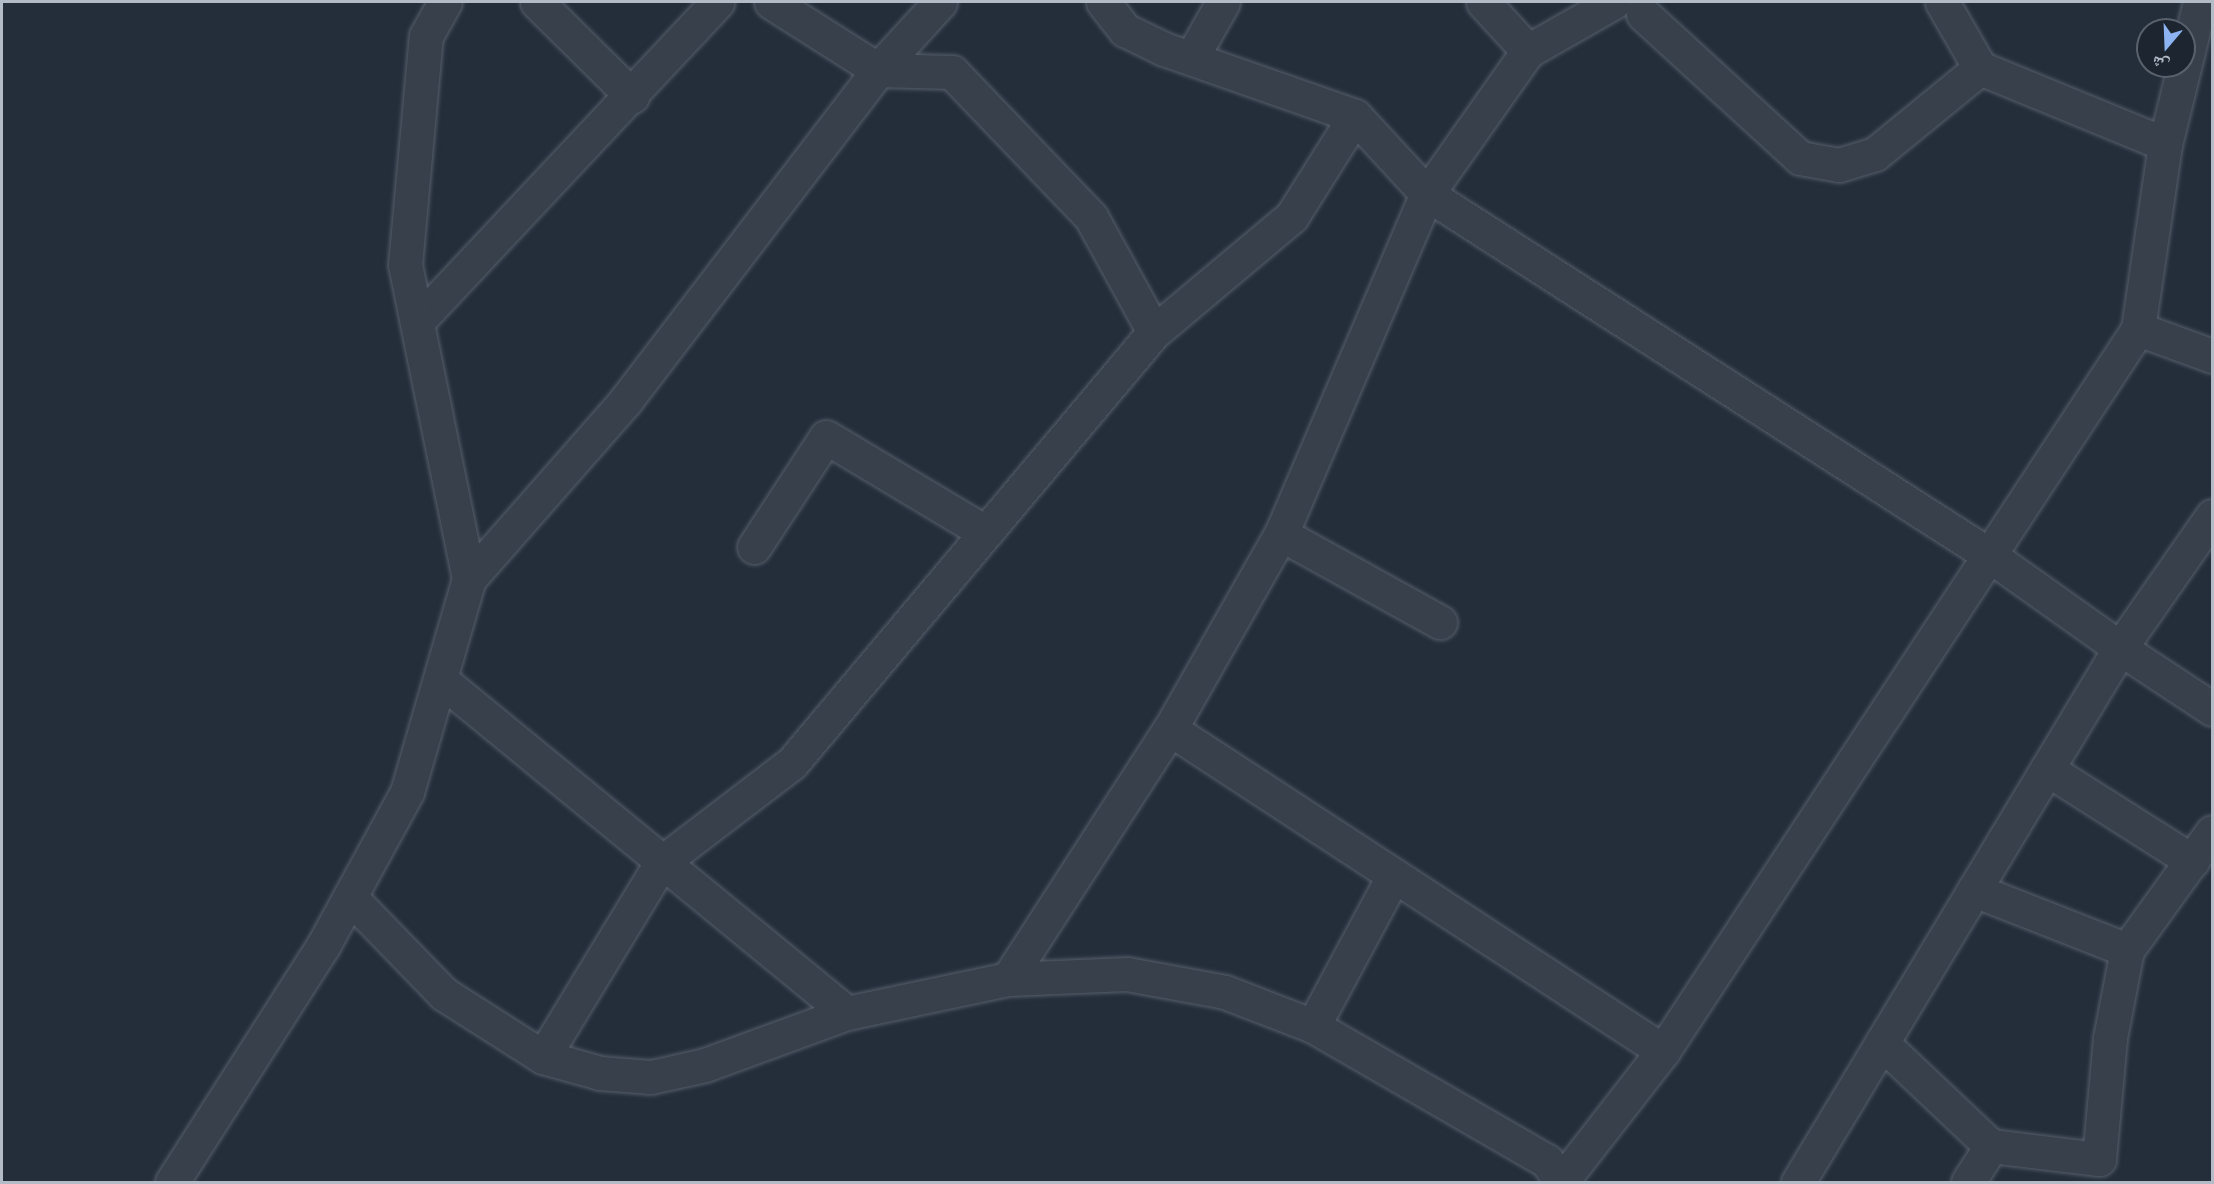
<!DOCTYPE html>
<meta charset="utf-8">
<style>
body{margin:0}
#map{position:relative;width:2214px;height:1184px;overflow:hidden;background:#242e3b;font-family:"Public Sans","Noto Naskh Arabic",sans-serif}
div>[style]{position:absolute}
[style*='--x']{left:calc(var(--x)*1px);top:calc(var(--y)*1px);width:calc(var(--w)*1px);rotate:calc(var(--a)*1deg)}
.roads{filter:drop-shadow(0 0 2px #565e6a) drop-shadow(0 0 2px #565e6a)}
.minor>*{height:33px;margin:-16.5px;padding:0 16.5px;transform-origin:16.5px;border-radius:16.5px;background:#38404c}
.tertiary>*{height:33px;margin:-16.5px;padding:0 16.5px;transform-origin:16.5px;border-radius:16.5px;background:#38404c}
span{translate:-50% -50%;white-space:nowrap;text-align:center;line-height:1.15;-webkit-text-stroke:6px #1d2531;paint-order:stroke}
.frame{position:absolute;inset:0;border:3px solid #b3bbc7;pointer-events:none}
.north{position:absolute;left:2136px;top:18px;width:60px;height:60px;box-sizing:border-box;background:#1d2531;border:2px solid #59616d;border-radius:50%;rotate:199deg;font-size:16px;font-weight:700;line-height:24px;text-align:center;color:#b3bbc7}
.north::after{content:'';display:block;margin:auto;width:21px;height:27px;background:#8cb4f3;clip-path:polygon(50% 0,100% 100%,50% 72%,0 100%)}
</style>
<div id="map">
<div class="roads">
<div class="minor">
<div style="--x:537;--y:2;--w:134;--a:44.7"></div>
<div style="--x:771;--y:2;--w:127;--a:32.4"></div>
<div style="--x:878;--y:70;--w:92;--a:-47.6"></div>
<div style="--x:1103;--y:2;--w:36;--a:52"></div>
<div style="--x:1125;--y:30;--w:43;--a:26"></div>
<div style="--x:1164;--y:49;--w:202;--a:19.3"></div>
<div style="--x:1355;--y:116;--w:106;--a:47.3"></div>
<div style="--x:1427;--y:194;--w:668;--a:32.71"></div>
<div style="--x:1989;--y:555;--w:161;--a:35.4"></div>
<div style="--x:2120;--y:648;--w:161;--a:-55.1"></div>
<div style="--x:1483;--y:2;--w:67;--a:47.4"></div>
<div style="--x:1942;--y:2;--w:76;--a:60.1"></div>
<div style="--x:1980;--y:68;--w:200;--a:22.3"></div>
<div style="--x:2200;--y:2;--w:146;--a:103.8"></div>
<div style="--x:2165;--y:144;--w:187;--a:98.3"></div>
<div style="--x:2138;--y:329;--w:79;--a:20"></div>
<div style="--x:1643;--y:14;--w:213;--a:42.5"></div>
<div style="--x:1800;--y:158;--w:40;--a:10"></div>
<div style="--x:1839;--y:165;--w:38;--a:-17"></div>
<div style="--x:1875;--y:154;--w:136;--a:-39.3"></div>
<div style="--x:1192;--y:57;--w:63;--a:-60.6"></div>
<div style="--x:417;--y:322;--w:439;--a:-46.8"></div>
<div style="--x:1281;--y:534;--w:182;--a:29"></div>
<div style="--x:754;--y:547;--w:131;--a:-56.8"></div>
<div style="--x:826;--y:437;--w:183;--a:30.9"></div>
<div style="--x:469;--y:579;--w:238;--a:-48.7"></div>
<div style="--x:626;--y:400;--w:415;--a:-52.6"></div>
<div style="--x:878;--y:70;--w:74;--a:1.5"></div>
<div style="--x:952;--y:72;--w:201;--a:46.2"></div>
<div style="--x:1091;--y:217;--w:131;--a:61.3"></div>
<div style="--x:1154;--y:332;--w:180;--a:-40"></div>
<div style="--x:1292;--y:216;--w:118;--a:-57.8"></div>
<div style="--x:441;--y:680;--w:525;--a:39.36"></div>
<div style="--x:1170;--y:729;--w:589;--a:33.15"></div>
<div style="--x:2047;--y:769;--w:172;--a:32.4"></div>
<div style="--x:1974;--y:890;--w:164;--a:21.4"></div>
<div style="--x:1008;--y:979;--w:298;--a:-57.1"></div>
<div style="--x:1170;--y:729;--w:224;--a:-60.4"></div>
<div style="--x:1281;--y:534;--w:370;--a:-66.8"></div>
<div style="--x:1427;--y:194;--w:175;--a:-54.8"></div>
<div style="--x:1528;--y:51;--w:99;--a:-29.7"></div>
<div style="--x:1313;--y:1026;--w:171;--a:-61.8"></div>
<div style="--x:1882;--y:1043;--w:150;--a:43.4"></div>
<div style="--x:1991;--y:1146;--w:109;--a:6.9"></div>
<div style="--x:2099;--y:1159;--w:121;--a:-84.8"></div>
<div style="--x:2110;--y:1038;--w:90;--a:-79.1"></div>
<div style="--x:2127;--y:950;--w:145;--a:-54.2"></div>
<div style="--x:543;--y:1057;--w:227;--a:-58.7"></div>
<div style="--x:661;--y:863;--w:165;--a:-37.4"></div>
<div style="--x:792;--y:763;--w:563;--a:-49.97"></div>
<div style="--x:1561;--y:1182;--w:166;--a:-52.1"></div>
<div style="--x:1663;--y:1051;--w:864;--a:-56.66"></div>
<div style="--x:1798;--y:1182;--w:624;--a:-58.91"></div>
<div style="--x:2120;--y:648;--w:110;--a:33.5"></div>
<div style="--x:1968;--y:1182;--w:43;--a:-57.4"></div>
</div>
<div class="tertiary">
<div style="--x:350;--y:897;--w:135;--a:45.9"></div>
<div style="--x:444;--y:994;--w:117;--a:32.5"></div>
<div style="--x:543;--y:1057;--w:59;--a:15.7"></div>
<div style="--x:600;--y:1073;--w:51;--a:4.5"></div>
<div style="--x:651;--y:1077;--w:55;--a:-12.5"></div>
<div style="--x:705;--y:1065;--w:151;--a:-20.1"></div>
<div style="--x:847;--y:1013;--w:165;--a:-11.9"></div>
<div style="--x:1008;--y:979;--w:119;--a:-2.4"></div>
<div style="--x:1127;--y:974;--w:100;--a:10.4"></div>
<div style="--x:1225;--y:992;--w:94;--a:21.1"></div>
<div style="--x:1313;--y:1026;--w:270;--a:30"></div>
<div style="--x:1547;--y:1161;--w:25;--a:56"></div>
<div style="--x:172;--y:1182;--w:280;--a:-57.4"></div>
<div style="--x:323;--y:946;--w:175;--a:-61.4"></div>
<div style="--x:407;--y:792;--w:222;--a:-73.8"></div>
<div style="--x:469;--y:579;--w:320;--a:-101.5"></div>
<div style="--x:405;--y:265;--w:230;--a:-84.8"></div>
<div style="--x:426;--y:36;--w:39;--a:-61"></div>
</div>
</div>
<div class="frame"></div>
<div class="north">ش</div>
</div>
